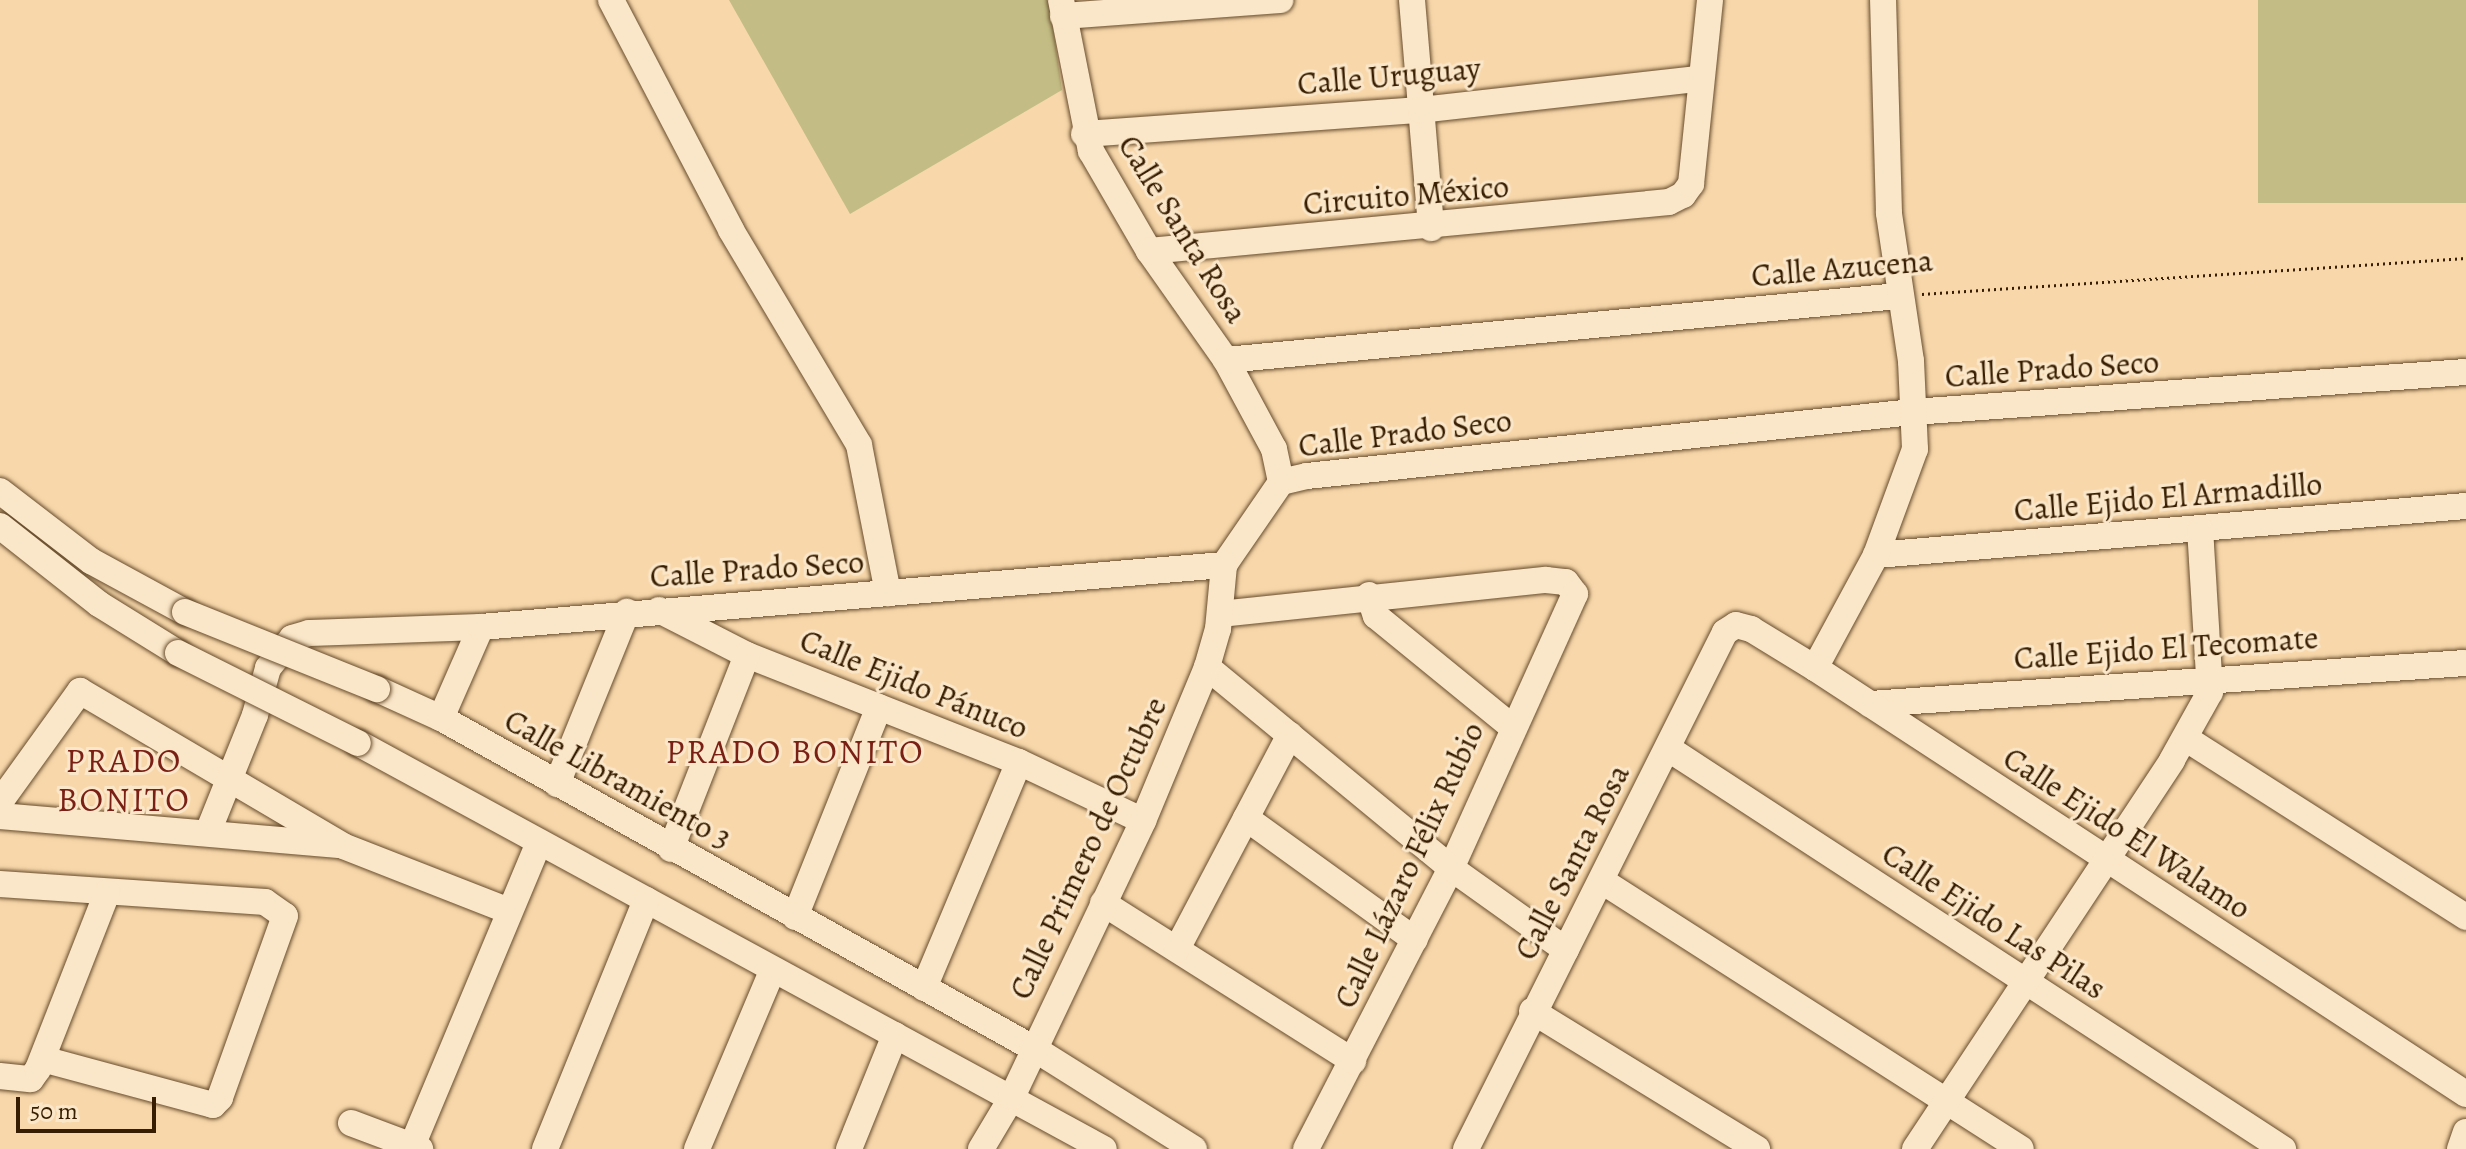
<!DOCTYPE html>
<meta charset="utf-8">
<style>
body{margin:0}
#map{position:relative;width:2466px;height:1149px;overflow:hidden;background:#f8d8ab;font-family:Alegreya,serif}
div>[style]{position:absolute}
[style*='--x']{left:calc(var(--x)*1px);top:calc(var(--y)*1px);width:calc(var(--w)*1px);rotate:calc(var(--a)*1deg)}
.green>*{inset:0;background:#c3bd85;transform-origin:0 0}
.path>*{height:3px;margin-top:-1.5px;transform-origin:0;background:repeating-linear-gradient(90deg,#371d01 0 2px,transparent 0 6px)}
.roads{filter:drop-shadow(0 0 2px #674c2c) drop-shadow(0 0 2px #674c2c)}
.minor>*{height:26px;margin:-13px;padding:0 13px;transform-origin:13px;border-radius:13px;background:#fae6c8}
.bridges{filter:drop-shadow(0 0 2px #674c2c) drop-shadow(0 0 2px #674c2c)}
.minor-bridge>*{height:26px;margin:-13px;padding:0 13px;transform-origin:13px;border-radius:13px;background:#fae6c8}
span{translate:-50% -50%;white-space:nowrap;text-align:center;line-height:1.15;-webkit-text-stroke:6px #fae6c8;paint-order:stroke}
.street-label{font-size:32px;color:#371d01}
.neighbourhood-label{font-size:34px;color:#7a1f14;letter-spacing:2px}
.scale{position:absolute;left:16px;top:1097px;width:140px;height:36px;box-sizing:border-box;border:4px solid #371d01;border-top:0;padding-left:10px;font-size:24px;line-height:28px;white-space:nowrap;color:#371d01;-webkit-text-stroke:6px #fae6c8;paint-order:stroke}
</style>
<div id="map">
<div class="green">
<div style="clip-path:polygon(729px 0,1049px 0,1062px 90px,850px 214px)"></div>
<div style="left:2258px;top:0;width:208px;height:203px"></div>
</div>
<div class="path">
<div style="--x:1922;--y:294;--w:545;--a:-3.79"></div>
</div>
<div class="roads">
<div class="minor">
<div style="--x:611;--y:0;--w:259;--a:62.4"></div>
<div style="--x:731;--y:230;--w:250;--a:59.2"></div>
<div style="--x:859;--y:445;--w:151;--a:78.9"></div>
<div style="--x:1061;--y:0;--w:154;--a:78.8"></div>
<div style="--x:1091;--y:151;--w:116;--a:59.9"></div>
<div style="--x:1149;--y:251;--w:133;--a:54.8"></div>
<div style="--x:1226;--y:360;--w:101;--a:61.7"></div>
<div style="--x:1274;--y:449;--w:34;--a:78"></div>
<div style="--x:1412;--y:0;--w:229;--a:85.2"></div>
<div style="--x:1063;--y:16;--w:218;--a:-4.2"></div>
<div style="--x:1084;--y:134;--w:338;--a:-4.1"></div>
<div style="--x:1421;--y:110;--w:279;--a:-6.4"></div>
<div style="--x:1149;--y:251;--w:522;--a:-5.38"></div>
<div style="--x:1669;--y:202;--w:16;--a:-27"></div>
<div style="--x:1683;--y:195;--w:14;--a:-54"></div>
<div style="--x:1691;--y:184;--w:185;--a:-84.1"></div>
<div style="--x:1226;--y:360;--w:675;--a:-5.44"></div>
<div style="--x:0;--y:491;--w:115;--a:37.6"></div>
<div style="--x:91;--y:561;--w:107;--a:28.5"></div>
<div style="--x:0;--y:526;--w:126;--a:38.2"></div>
<div style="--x:99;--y:604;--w:93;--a:31.8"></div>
<div style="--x:1876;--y:555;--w:592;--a:-4.75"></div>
<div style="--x:1224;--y:565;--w:101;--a:-55.5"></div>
<div style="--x:1281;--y:482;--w:27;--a:-13"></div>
<div style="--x:1307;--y:476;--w:609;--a:-6.03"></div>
<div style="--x:1913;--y:412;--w:554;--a:-4.14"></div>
<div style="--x:1369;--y:595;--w:22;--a:72"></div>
<div style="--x:1376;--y:616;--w:176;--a:39.2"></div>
<div style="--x:659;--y:610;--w:99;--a:27.1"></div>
<div style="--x:747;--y:655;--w:292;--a:21.5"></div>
<div style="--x:1019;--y:762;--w:137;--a:25.4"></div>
<div style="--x:1220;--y:614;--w:328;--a:-6"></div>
<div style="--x:1546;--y:580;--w:20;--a:6"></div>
<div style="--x:1566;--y:582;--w:15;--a:53"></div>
<div style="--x:1575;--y:594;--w:301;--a:114.3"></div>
<div style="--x:1451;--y:868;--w:316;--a:117.3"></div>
<div style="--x:1207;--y:667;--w:316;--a:39.5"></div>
<div style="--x:1451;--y:868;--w:141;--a:35.5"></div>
<div style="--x:1815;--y:668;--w:128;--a:-61.6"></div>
<div style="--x:1876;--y:555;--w:113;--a:-69.8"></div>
<div style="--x:1915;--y:449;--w:88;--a:-92.6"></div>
<div style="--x:1911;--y:361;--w:150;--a:-98.5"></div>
<div style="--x:1889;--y:213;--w:213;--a:-91.6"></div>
<div style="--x:377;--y:689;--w:70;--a:24.4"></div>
<div style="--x:441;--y:718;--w:678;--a:29.14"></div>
<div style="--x:1033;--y:1048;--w:190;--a:32.1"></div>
<div style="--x:1870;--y:704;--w:597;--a:-3.94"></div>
<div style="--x:441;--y:718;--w:99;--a:-66.3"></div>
<div style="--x:2185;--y:738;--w:333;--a:32.5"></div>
<div style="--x:358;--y:743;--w:849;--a:28.56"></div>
<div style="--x:1669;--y:749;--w:733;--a:33.08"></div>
<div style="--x:557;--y:784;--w:186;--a:-67.9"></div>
<div style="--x:0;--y:802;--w:137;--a:-54.2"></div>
<div style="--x:80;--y:691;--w:305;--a:30.5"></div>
<div style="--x:343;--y:846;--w:178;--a:21.4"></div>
<div style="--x:0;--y:816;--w:340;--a:4.9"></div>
<div style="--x:1246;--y:818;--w:208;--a:35.8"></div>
<div style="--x:208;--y:832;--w:126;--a:-68.1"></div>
<div style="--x:255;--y:715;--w:49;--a:-74.5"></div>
<div style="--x:268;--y:668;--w:38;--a:-51"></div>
<div style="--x:292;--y:638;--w:18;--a:-16"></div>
<div style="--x:309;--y:633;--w:172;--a:-2"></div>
<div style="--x:481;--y:627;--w:746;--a:-4.77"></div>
<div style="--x:671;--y:849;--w:208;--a:-68.6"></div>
<div style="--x:1602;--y:881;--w:497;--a:32.6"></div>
<div style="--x:0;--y:884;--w:266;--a:3.9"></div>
<div style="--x:265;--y:902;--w:24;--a:35"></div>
<div style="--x:285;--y:916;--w:193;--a:109.7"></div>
<div style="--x:220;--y:1098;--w:10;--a:135"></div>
<div style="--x:213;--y:1105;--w:176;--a:-164.9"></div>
<div style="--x:1103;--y:903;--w:296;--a:32.3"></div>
<div style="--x:795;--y:917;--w:226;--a:-68.2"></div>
<div style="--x:1177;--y:949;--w:242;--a:-62.2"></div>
<div style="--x:924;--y:988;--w:245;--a:-67.2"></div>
<div style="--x:1532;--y:1011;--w:264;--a:31.5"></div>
<div style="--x:0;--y:1076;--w:31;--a:6"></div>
<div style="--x:31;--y:1079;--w:12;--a:-55"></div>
<div style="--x:38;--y:1069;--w:189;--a:-68.6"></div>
<div style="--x:351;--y:1123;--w:74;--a:20.6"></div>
<div style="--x:412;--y:1146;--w:329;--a:-67.3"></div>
<div style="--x:545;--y:1149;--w:269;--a:-67.9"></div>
<div style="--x:697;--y:1149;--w:195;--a:-67.1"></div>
<div style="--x:849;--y:1149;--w:123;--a:-68"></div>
<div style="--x:981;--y:1149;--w:61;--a:-59.2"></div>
<div style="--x:1012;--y:1097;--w:306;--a:-64.6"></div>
<div style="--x:1143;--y:821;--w:167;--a:-67.4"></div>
<div style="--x:1207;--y:667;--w:40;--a:-74"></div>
<div style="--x:1218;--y:629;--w:64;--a:-84.6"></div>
<div style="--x:1466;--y:1149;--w:578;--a:-63.39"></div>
<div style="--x:1725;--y:632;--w:13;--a:-32"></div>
<div style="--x:1736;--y:625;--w:16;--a:15"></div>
<div style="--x:1751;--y:629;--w:75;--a:31.4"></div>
<div style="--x:1815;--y:668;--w:778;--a:33.2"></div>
<div style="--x:1915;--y:1149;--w:466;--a:-56.5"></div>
<div style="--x:2172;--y:760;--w:78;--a:-60.8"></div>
<div style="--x:2210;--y:692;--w:162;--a:-93.5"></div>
<div style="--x:2460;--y:1149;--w:18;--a:-71"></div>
</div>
</div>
<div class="bridges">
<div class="minor-bridge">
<div style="--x:185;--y:612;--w:207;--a:21.9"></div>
<div style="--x:178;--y:653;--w:201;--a:26.6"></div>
</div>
</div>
<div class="street-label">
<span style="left:1389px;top:76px;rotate:-5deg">Calle Uruguay</span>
<span style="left:1406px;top:195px;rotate:-5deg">Circuito México</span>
<span style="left:1183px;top:229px;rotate:58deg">Calle Santa Rosa</span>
<span style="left:1842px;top:268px;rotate:-5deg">Calle Azucena</span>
<span style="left:2052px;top:369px;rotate:-4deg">Calle Prado Seco</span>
<span style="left:1405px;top:433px;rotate:-7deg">Calle Prado Seco</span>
<span style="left:2168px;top:497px;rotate:-5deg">Calle Ejido El Armadillo</span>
<span style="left:757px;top:569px;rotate:-4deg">Calle Prado Seco</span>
<span style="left:2166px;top:648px;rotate:-4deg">Calle Ejido El Tecomate</span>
<span style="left:914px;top:684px;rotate:22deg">Calle Ejido Pánuco</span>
<span style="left:618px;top:779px;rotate:29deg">Calle Libramiento 3</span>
<span style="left:2127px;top:833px;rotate:33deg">Calle Ejido El Walamo</span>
<span style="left:1088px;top:848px;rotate:-65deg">Calle Primero de Octubre</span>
<span style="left:1572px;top:862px;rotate:-63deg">Calle Santa Rosa</span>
<span style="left:1409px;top:865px;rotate:-65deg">Calle Lázaro Félix Rubio</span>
<span style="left:1994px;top:921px;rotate:33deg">Calle Ejido Las Pilas</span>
</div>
<div class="neighbourhood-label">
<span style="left:795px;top:752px">PRADO BONITO</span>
<span style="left:124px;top:780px">PRADO<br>BONITO</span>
</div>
<div class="scale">50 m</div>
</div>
